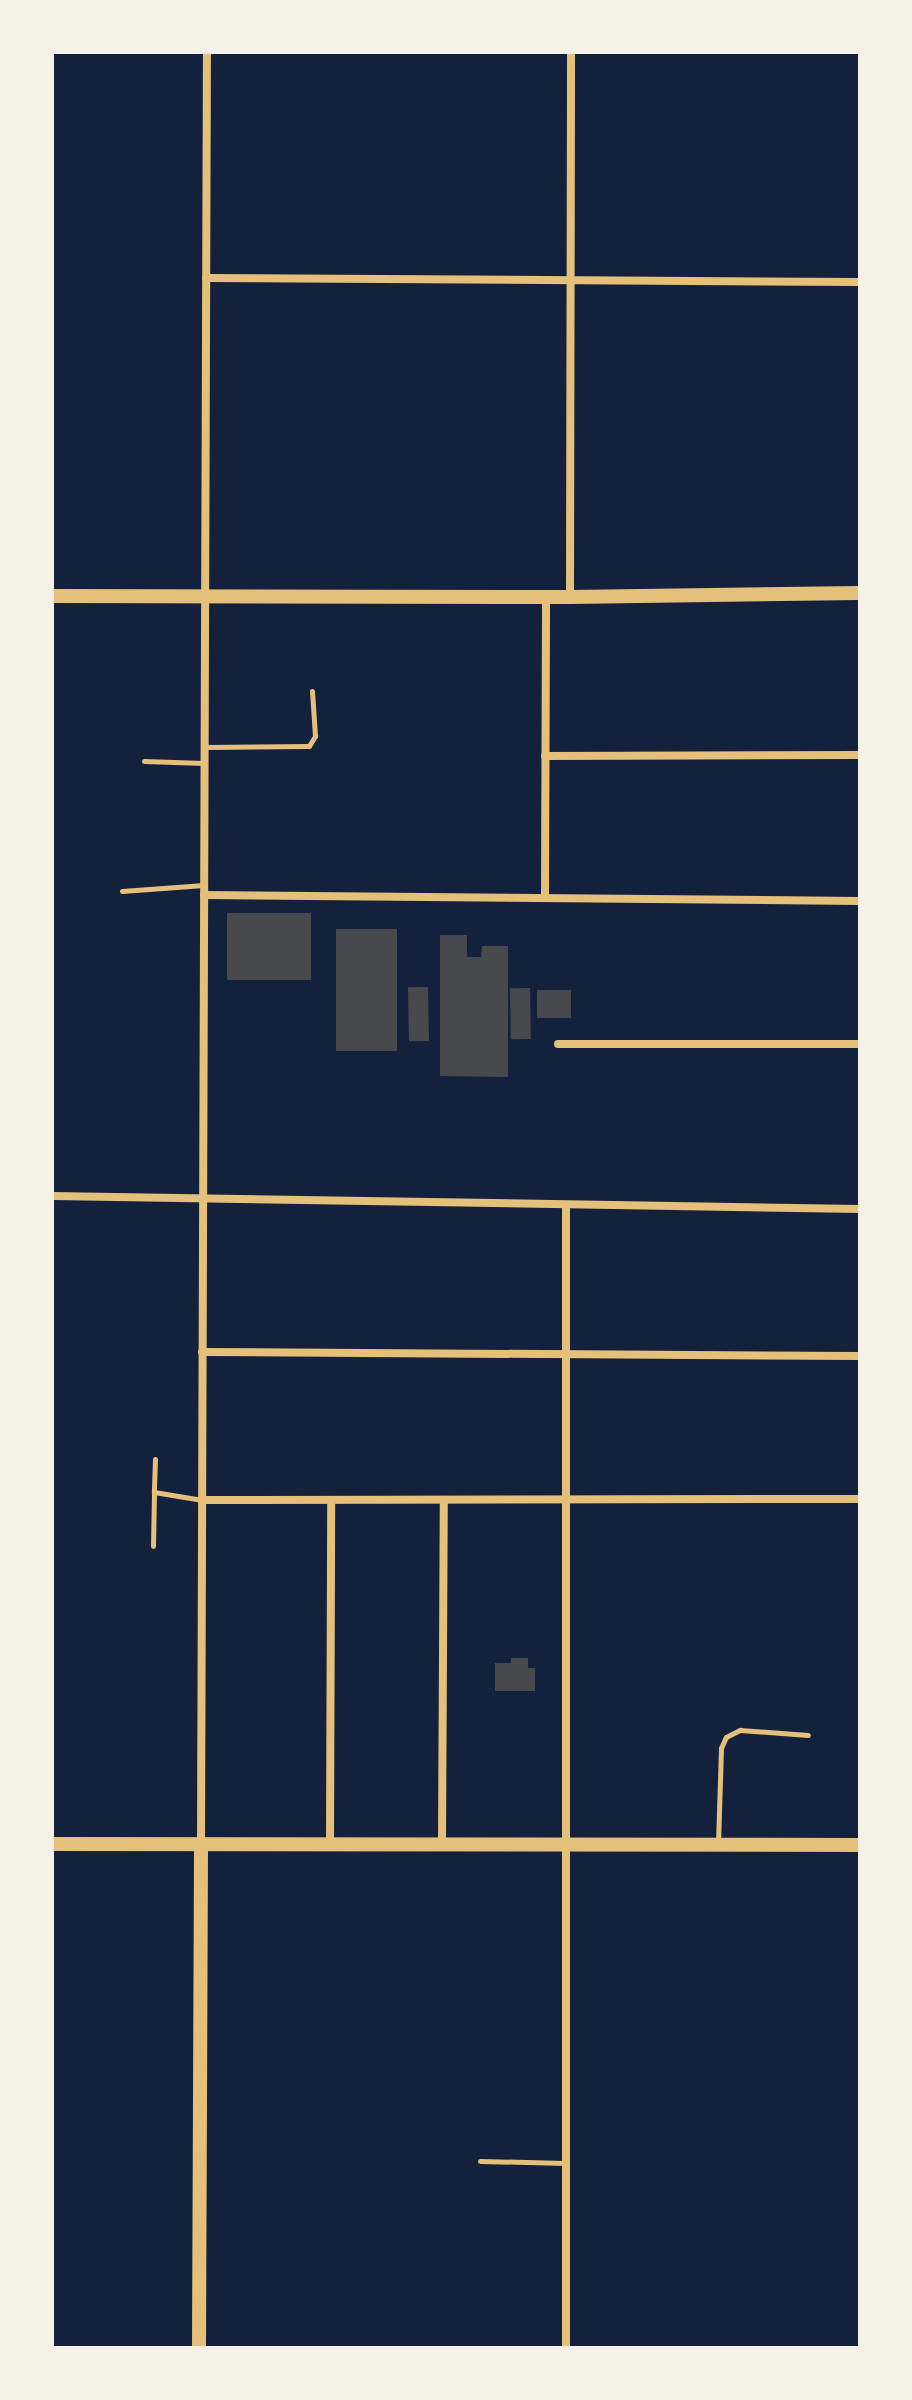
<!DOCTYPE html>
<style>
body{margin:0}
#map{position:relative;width:912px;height:2400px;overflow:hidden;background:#14213d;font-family:"Exo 2",sans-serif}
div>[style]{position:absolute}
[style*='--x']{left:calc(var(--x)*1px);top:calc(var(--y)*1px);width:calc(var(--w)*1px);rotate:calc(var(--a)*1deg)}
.building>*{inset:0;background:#48494c;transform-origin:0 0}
.service>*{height:5px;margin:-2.5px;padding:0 2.5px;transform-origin:2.5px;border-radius:2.5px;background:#e5c07b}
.minor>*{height:8px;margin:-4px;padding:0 4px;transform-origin:4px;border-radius:4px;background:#e5c07b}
.tertiary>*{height:14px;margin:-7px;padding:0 7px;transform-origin:7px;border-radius:7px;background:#e5c07b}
.secondary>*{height:14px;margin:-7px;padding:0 7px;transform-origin:7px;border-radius:7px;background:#e5c07b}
span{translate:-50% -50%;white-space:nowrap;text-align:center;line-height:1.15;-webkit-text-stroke:8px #f6f1e7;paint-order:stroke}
.frame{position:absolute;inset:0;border:54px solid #f6f1e7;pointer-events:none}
</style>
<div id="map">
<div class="building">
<div style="left:227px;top:913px;width:84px;height:67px"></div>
<div style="left:336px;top:929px;width:61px;height:122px"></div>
<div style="clip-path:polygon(440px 935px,467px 935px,467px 957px,481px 957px,482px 946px,508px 946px,508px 1077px,440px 1076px)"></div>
<div style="left:428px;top:987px;width:54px;height:20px;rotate:89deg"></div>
<div style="left:530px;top:988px;width:51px;height:20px;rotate:89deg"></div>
<div style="left:537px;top:990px;width:34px;height:28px"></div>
<div style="clip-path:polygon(511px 1658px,528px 1658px,528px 1668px,535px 1668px,535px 1691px,495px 1691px,495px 1663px,511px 1663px)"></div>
</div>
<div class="service">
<div style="--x:205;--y:747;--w:104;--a:-0.6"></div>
<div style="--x:309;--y:746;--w:12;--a:-59"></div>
<div style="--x:315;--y:736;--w:45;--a:-93.8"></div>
<div style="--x:144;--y:761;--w:60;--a:1.9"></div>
<div style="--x:122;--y:891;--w:82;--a:-4.2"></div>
<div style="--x:155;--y:1459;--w:33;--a:92"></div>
<div style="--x:154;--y:1492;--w:49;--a:9.5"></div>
<div style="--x:153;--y:1546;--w:54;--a:-88.9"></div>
<div style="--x:718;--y:1844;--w:96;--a:-88.2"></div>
<div style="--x:721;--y:1748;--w:12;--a:-66"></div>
<div style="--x:726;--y:1737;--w:16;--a:-27"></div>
<div style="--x:740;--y:1730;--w:68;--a:4.2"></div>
<div style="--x:480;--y:2161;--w:85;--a:1.3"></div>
</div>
<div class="minor">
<div style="--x:206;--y:278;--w:654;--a:0.35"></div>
<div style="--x:570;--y:597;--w:545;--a:-89.89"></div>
<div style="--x:545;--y:756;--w:315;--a:-0.2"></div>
<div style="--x:204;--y:895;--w:656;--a:0.52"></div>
<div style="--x:545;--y:898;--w:300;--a:-89.8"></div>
<div style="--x:558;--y:1044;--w:302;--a:0"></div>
<div style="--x:52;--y:1196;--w:808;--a:0.92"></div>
<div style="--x:566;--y:1205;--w:1143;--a:90"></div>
<div style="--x:202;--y:1352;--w:658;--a:0.35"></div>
<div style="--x:202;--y:1500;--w:658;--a:-0.09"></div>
<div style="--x:201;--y:1844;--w:1792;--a:-89.81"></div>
<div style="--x:330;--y:1844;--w:344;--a:-89.8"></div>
<div style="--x:442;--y:1844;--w:344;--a:-89.7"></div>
</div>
<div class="tertiary">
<div style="--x:52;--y:1844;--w:808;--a:0.07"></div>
<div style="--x:199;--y:2348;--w:504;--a:-89.77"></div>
</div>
<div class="secondary">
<div style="--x:52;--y:596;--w:518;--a:0.11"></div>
<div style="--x:570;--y:597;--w:290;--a:-0.8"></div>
</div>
<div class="frame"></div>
</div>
